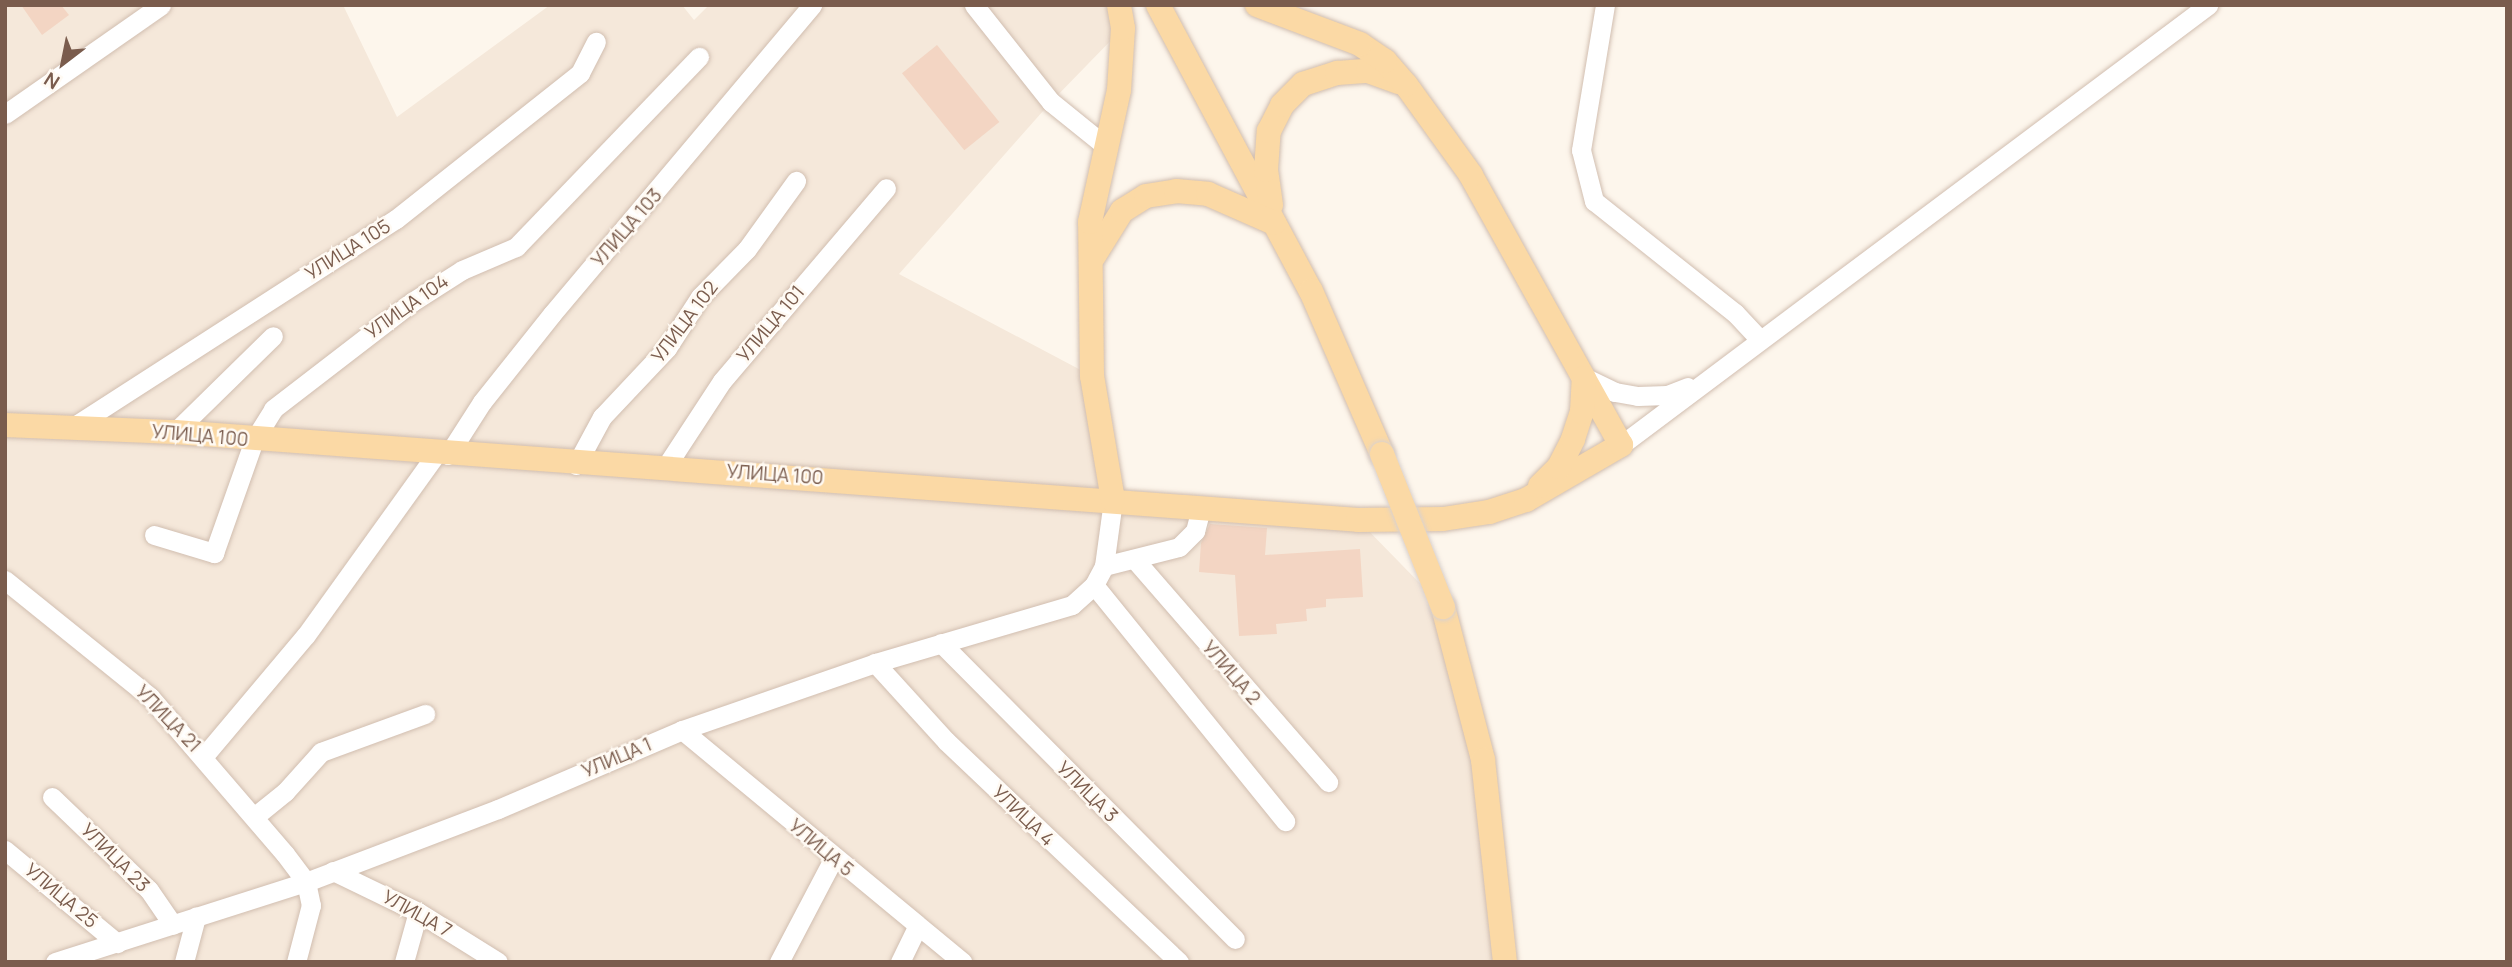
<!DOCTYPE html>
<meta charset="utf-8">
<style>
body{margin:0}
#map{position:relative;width:2512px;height:967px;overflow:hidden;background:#fdf6ec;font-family:Manrope,sans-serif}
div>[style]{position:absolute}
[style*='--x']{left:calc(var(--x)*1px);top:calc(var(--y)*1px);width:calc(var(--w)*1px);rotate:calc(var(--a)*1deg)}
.residential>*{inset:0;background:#f5e8da}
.building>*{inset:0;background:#f3d5c3;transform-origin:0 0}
.roads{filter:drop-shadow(0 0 2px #d1beb0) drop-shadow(0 0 2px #d1beb0)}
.minor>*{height:19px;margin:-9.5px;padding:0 9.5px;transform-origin:9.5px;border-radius:9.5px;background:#fff}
.major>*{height:24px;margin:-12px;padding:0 12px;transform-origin:12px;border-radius:12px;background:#fbd9a5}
.bridges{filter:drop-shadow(0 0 2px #dad1cd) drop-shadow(0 0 2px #dad1cd)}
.major-bridge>*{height:24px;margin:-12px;padding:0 12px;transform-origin:12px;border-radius:12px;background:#fbd9a5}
span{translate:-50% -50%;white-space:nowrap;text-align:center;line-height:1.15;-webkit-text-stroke:5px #fffaf3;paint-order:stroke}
.street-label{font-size:19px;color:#7a5c4d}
.frame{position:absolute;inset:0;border:7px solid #7a5c4d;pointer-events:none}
.north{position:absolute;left:28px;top:28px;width:70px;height:70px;-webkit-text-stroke:5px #fffaf3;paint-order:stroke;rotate:212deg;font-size:19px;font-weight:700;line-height:28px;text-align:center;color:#7a5c4d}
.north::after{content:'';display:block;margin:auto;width:24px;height:32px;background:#7a5c4d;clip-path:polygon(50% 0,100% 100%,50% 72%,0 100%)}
</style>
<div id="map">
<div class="residential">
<div style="clip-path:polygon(5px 5px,343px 5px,397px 117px,550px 5px,682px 5px,694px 20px,709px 5px,1119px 5px,1123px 28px,1051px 102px,899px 274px,1092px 376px,1113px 500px,1358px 520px,1443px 607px,1465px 685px,1505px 962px,5px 962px)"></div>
</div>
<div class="building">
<div style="clip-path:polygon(21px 5px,61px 5px,69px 15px,42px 35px)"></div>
<div style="left:937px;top:45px;width:99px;height:45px;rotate:51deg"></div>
<div style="clip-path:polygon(1210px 524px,1267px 528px,1265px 555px,1360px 549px,1363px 597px,1326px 599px,1326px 607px,1306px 609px,1307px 621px,1276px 624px,1277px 634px,1239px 636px,1235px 575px,1199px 572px,1201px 543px)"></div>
</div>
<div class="roads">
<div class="minor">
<div style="--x:974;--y:5;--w:124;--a:51.6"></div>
<div style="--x:1051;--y:102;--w:73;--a:38.9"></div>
<div style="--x:1605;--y:5;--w:147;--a:99.4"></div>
<div style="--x:1581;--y:150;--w:53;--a:75.7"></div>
<div style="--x:1594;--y:201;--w:180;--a:38.5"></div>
<div style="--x:1735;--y:313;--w:35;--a:47"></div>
<div style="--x:5;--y:114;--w:190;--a:-34.9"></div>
<div style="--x:1584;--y:377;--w:34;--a:26"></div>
<div style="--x:1615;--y:392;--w:23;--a:10"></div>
<div style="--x:1638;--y:396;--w:29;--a:-2"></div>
<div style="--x:1667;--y:395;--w:22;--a:-21"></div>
<div style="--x:73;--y:427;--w:384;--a:-32.8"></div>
<div style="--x:396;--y:219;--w:235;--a:-38.4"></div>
<div style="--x:580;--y:73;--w:35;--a:-63"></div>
<div style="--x:175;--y:432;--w:137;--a:-44.4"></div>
<div style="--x:1621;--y:445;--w:734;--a:-36.85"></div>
<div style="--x:448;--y:455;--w:63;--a:-57.3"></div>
<div style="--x:482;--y:402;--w:112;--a:-51.5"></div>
<div style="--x:552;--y:314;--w:404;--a:-49.9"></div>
<div style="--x:576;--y:465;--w:55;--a:-61.6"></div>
<div style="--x:602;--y:417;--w:95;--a:-46.7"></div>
<div style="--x:667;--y:348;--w:61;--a:-57.1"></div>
<div style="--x:700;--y:297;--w:67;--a:-45.6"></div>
<div style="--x:747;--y:249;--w:84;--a:-54.2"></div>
<div style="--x:665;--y:468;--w:104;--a:-56.8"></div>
<div style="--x:722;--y:381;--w:253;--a:-49.6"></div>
<div style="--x:154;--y:535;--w:63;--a:16.7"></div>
<div style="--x:214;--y:553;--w:120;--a:-70.5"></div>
<div style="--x:254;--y:440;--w:36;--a:-58"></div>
<div style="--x:273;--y:409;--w:175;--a:-37.6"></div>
<div style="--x:412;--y:302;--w:59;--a:-32.6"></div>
<div style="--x:462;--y:270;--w:59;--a:-23.1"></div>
<div style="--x:516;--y:247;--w:264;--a:-46.1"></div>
<div style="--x:1136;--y:561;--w:293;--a:49"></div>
<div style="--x:1104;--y:566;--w:77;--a:-14.2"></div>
<div style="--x:1179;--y:547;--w:23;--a:-45"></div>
<div style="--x:1195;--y:531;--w:23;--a:-75"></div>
<div style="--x:5;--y:580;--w:186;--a:38.9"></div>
<div style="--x:150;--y:697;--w:207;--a:49.3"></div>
<div style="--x:285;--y:854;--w:35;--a:53"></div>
<div style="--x:306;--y:882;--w:24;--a:78"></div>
<div style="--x:311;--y:905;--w:59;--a:104.7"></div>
<div style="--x:1094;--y:585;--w:304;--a:51"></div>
<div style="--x:941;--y:643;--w:417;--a:45.2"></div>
<div style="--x:875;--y:663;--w:105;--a:47.7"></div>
<div style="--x:946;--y:741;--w:321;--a:43.5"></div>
<div style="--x:682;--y:730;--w:364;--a:39.6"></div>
<div style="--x:204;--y:756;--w:158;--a:-49.9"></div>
<div style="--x:306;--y:635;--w:223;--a:-54.3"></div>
<div style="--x:52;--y:797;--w:134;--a:43.8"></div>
<div style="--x:149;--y:890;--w:42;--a:55.6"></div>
<div style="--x:254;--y:817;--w:40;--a:-39"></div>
<div style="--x:285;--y:792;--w:54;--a:-48"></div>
<div style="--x:321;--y:752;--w:111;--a:-20.1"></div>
<div style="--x:5;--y:850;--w:146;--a:39.7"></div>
<div style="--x:333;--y:871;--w:94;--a:25.8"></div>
<div style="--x:418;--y:912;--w:94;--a:32"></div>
<div style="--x:55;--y:962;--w:263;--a:-17.7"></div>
<div style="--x:306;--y:882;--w:205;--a:-20.8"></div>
<div style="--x:498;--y:809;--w:200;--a:-23.2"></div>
<div style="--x:682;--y:730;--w:204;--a:-19.1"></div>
<div style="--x:875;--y:663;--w:205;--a:-16.4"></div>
<div style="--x:1072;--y:605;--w:30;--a:-42"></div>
<div style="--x:1094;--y:585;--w:21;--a:-62"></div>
<div style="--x:1104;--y:566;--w:67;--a:-82.2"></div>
<div style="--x:184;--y:962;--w:47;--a:-75.1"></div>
<div style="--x:404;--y:962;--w:52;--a:-74.4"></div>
<div style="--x:779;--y:962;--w:116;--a:-62.3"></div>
<div style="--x:900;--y:962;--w:39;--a:-64"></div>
</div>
<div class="major">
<div style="--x:1158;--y:5;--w:324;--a:61.9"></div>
<div style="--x:1311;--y:291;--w:178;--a:66.5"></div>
<div style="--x:1271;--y:205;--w:35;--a:-98"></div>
<div style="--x:1266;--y:170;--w:39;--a:-86"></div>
<div style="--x:1269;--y:131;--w:29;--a:-63"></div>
<div style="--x:1282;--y:105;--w:30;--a:-45"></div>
<div style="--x:1303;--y:84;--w:36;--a:-18"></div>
<div style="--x:1337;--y:73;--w:31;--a:-4"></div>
<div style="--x:1368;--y:71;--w:33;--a:20"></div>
<div style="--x:1094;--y:256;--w:53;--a:-58.1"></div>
<div style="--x:1122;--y:211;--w:28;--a:-32"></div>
<div style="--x:1146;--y:196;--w:30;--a:-9"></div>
<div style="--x:1176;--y:191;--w:32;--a:5"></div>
<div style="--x:1208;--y:194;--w:72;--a:23.7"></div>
<div style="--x:5;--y:425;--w:170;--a:2.4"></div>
<div style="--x:175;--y:432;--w:1186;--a:4.25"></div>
<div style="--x:1358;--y:520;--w:85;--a:-0.7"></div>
<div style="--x:1443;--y:519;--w:47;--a:-8.7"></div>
<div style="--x:1489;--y:512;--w:39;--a:-18"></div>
<div style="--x:1526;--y:500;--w:110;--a:-30.1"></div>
<div style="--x:1621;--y:445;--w:309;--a:-119.1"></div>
<div style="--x:1471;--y:175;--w:111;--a:-125.8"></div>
<div style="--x:1406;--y:85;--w:32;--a:-131"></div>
<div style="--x:1385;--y:61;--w:30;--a:-146"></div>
<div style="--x:1360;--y:44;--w:110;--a:-159.3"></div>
<div style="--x:1540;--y:486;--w:27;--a:-45"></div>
<div style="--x:1559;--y:467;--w:31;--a:-63"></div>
<div style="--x:1573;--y:439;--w:28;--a:-72"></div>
<div style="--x:1582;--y:412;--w:34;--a:-87"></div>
<div style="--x:1113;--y:500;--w:126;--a:-99.6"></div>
<div style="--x:1092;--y:376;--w:154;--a:-90.7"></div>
<div style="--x:1090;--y:222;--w:135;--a:-77.6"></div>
<div style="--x:1119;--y:90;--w:62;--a:-86.3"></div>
<div style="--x:1123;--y:28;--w:23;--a:-100"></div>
<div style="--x:1443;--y:607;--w:158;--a:75.3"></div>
<div style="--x:1483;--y:760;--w:203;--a:83.8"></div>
</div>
</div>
<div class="bridges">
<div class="major-bridge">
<div style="--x:1382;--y:454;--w:165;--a:68.3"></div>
</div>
</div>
<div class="street-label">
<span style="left:627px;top:228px;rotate:-49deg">УЛИЦА 103</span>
<span style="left:348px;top:250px;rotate:-32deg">УЛИЦА 105</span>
<span style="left:407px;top:307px;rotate:-35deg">УЛИЦА 104</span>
<span style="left:685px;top:322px;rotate:-53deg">УЛИЦА 102</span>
<span style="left:771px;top:324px;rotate:-50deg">УЛИЦА 101</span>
<span style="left:200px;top:436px;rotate:5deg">УЛИЦА 100</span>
<span style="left:775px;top:475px;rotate:4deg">УЛИЦА 100</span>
<span style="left:1231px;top:673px;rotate:49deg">УЛИЦА 2</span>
<span style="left:168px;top:719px;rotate:46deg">УЛИЦА 21</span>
<span style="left:617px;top:758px;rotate:-23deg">УЛИЦА 1</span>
<span style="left:1087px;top:792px;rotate:45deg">УЛИЦА 3</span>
<span style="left:1023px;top:816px;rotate:44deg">УЛИЦА 4</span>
<span style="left:821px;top:848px;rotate:40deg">УЛИЦА 5</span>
<span style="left:115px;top:858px;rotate:45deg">УЛИЦА 23</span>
<span style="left:61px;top:896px;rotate:40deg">УЛИЦА 25</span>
<span style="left:417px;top:914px;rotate:29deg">УЛИЦА 7</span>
</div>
<div class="frame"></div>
<div class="north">N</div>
</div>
